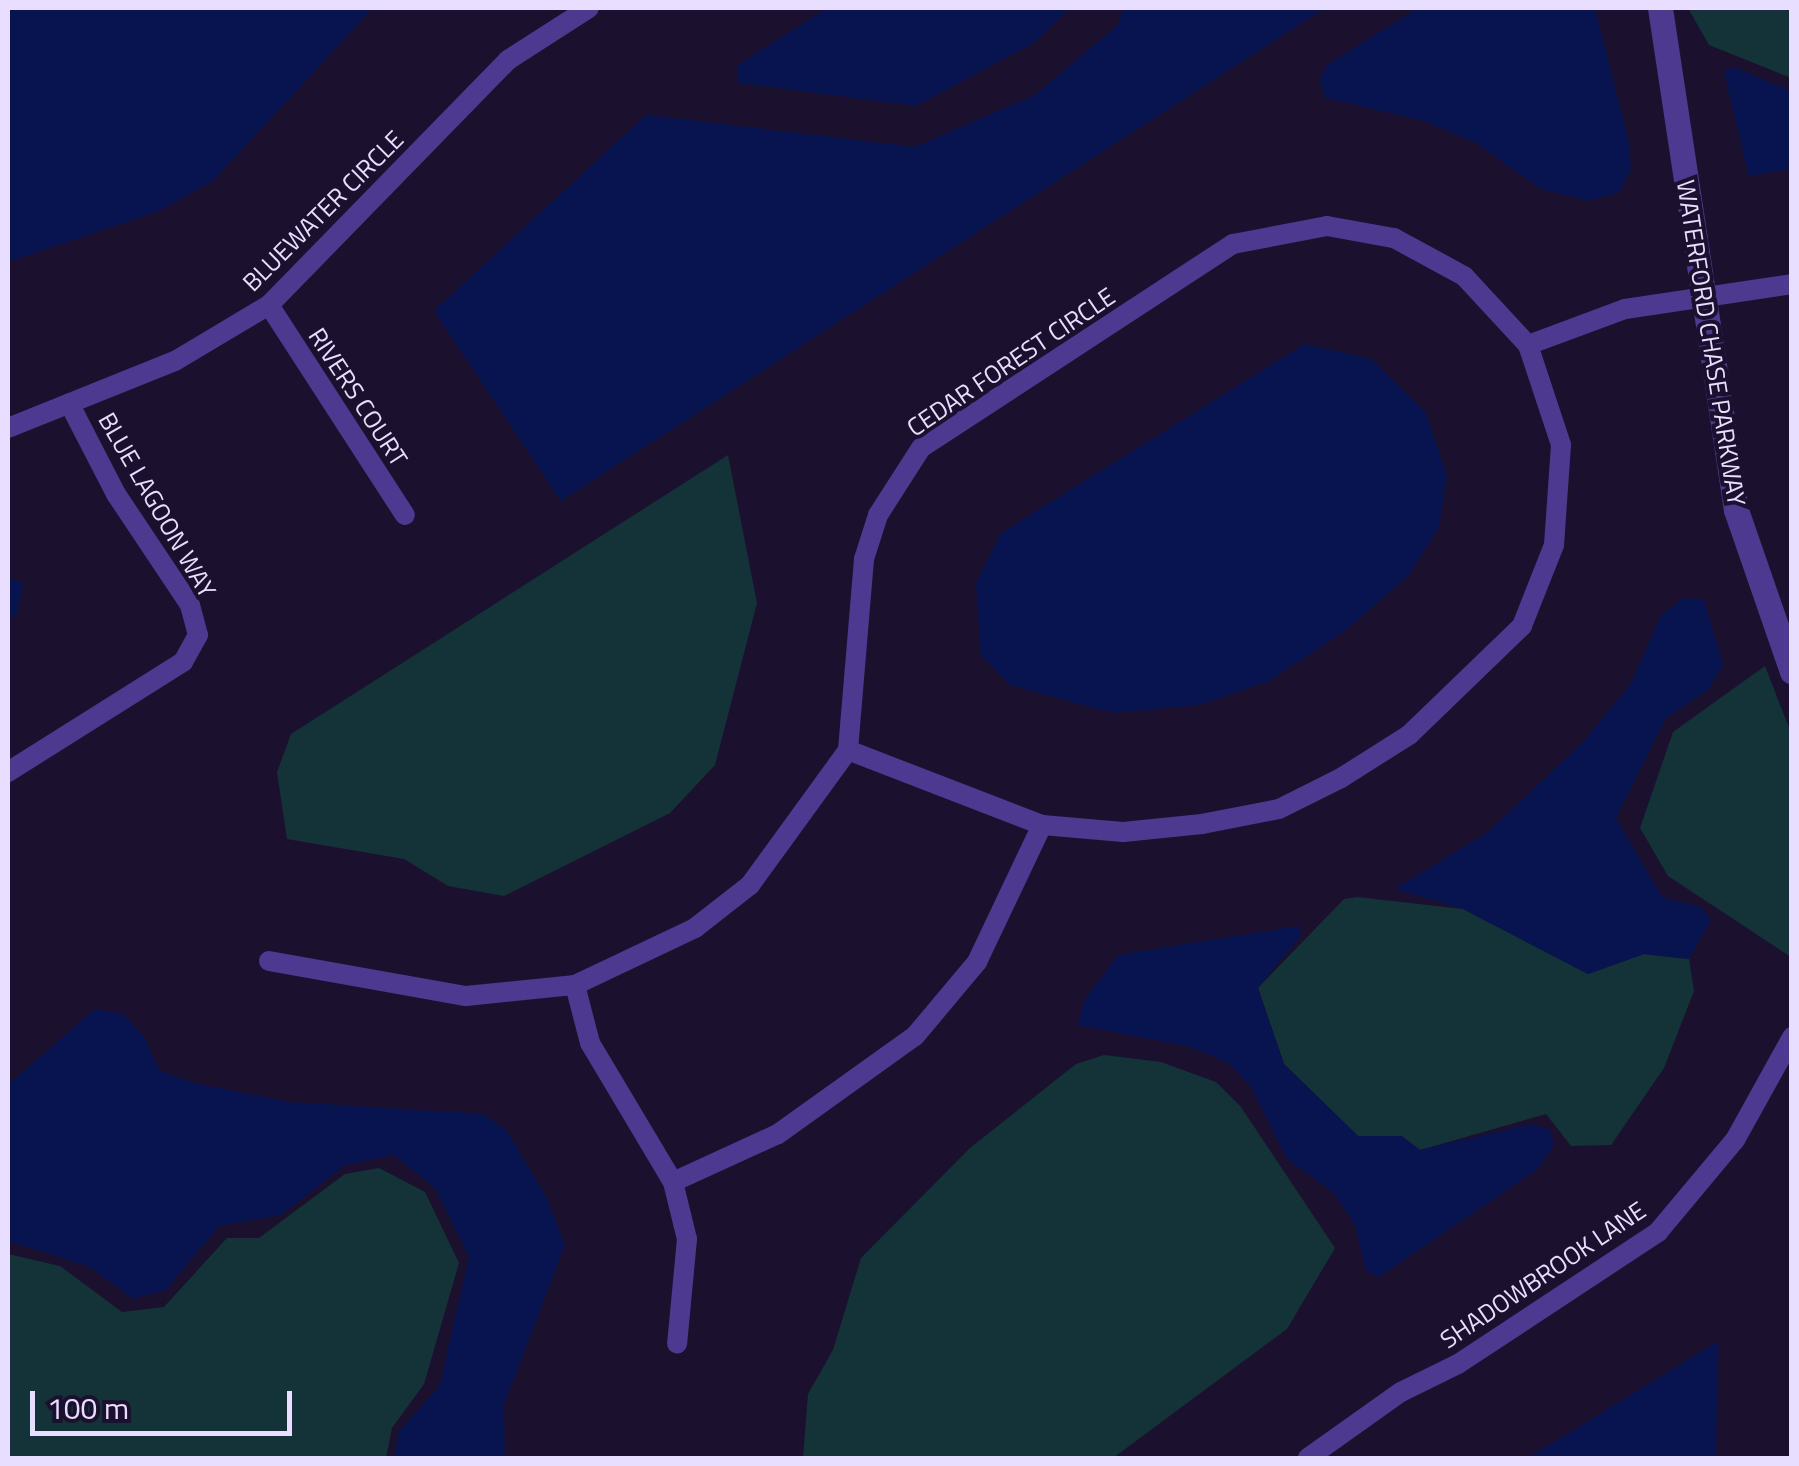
<!DOCTYPE html>
<style>
body{margin:0}
#map{position:relative;width:1799px;height:1466px;overflow:hidden;background:#1b112e;font-family:"Titillium Web",sans-serif}
div>[style]{position:absolute}
[style*='--x']{left:calc(var(--x)*1px);top:calc(var(--y)*1px);width:calc(var(--w)*1px);rotate:calc(var(--a)*1deg)}
.green>*{inset:0;background:#133339}
.water>*{inset:0;background:#081450}
.minor>*{height:20px;margin:-10px;padding:0 10px;transform-origin:10px;border-radius:10px;background:#4d3990}
.tertiary>*{height:25px;margin:-12.5px;padding:0 12.5px;transform-origin:12.5px;border-radius:12.5px;background:#4d3990}
span{translate:-50% -50%;white-space:nowrap;text-align:center;line-height:1.15;-webkit-text-stroke:8px #1b112e;paint-order:stroke}
.street-label{font-size:25px;color:#e8deff}
.frame{position:absolute;inset:0;border:10px solid #e8deff;pointer-events:none}
.scale{position:absolute;left:30px;top:1391px;width:262px;height:45px;box-sizing:border-box;border:5px solid #e8deff;border-top:0;padding-left:12px;font-size:30px;line-height:35px;white-space:nowrap;color:#e8deff;-webkit-text-stroke:8px #1b112e;paint-order:stroke}
</style>
<div id="map">
<div class="green">
<div style="clip-path:polygon(1688px 8px,1791px 8px,1791px 78px,1709px 45px)"></div>
<div style="clip-path:polygon(728px 455px,757px 603px,715px 765px,670px 813px,504px 896px,448px 886px,404px 859px,287px 839px,277px 772px,291px 734px)"></div>
<div style="clip-path:polygon(1765px 666px,1791px 733px,1791px 957px,1668px 876px,1640px 828px,1673px 732px)"></div>
<div style="clip-path:polygon(1357px 897px,1463px 909px,1588px 974px,1644px 954px,1689px 959px,1694px 991px,1664px 1068px,1611px 1145px,1571px 1146px,1546px 1114px,1420px 1150px,1402px 1137px,1358px 1136px,1284px 1064px,1258px 988px,1344px 899px)"></div>
<div style="clip-path:polygon(1104px 1055px,1161px 1062px,1216px 1082px,1241px 1107px,1335px 1248px,1287px 1329px,1113px 1458px,803px 1458px,808px 1394px,833px 1350px,861px 1258px,970px 1148px,1076px 1064px)"></div>
<div style="clip-path:polygon(379px 1168px,425px 1192px,459px 1263px,424px 1384px,392px 1428px,386px 1458px,8px 1458px,8px 1254px,60px 1266px,122px 1312px,164px 1307px,227px 1238px,259px 1238px,345px 1174px)"></div>
</div>
<div class="water">
<div style="clip-path:polygon(8px 8px,373px 8px,213px 181px,159px 211px,8px 262px)"></div>
<div style="clip-path:polygon(827px 8px,1070px 8px,1034px 43px,916px 106px,738px 83px,737px 66px)"></div>
<div style="clip-path:polygon(1123px 8px,1325px 8px,561px 501px,434px 311px,646px 115px,915px 147px,1035px 95px,1119px 24px)"></div>
<div style="clip-path:polygon(1418px 8px,1595px 8px,1628px 138px,1631px 169px,1620px 192px,1589px 201px,1541px 189px,1476px 143px,1424px 121px,1325px 98px,1320px 80px,1327px 65px)"></div>
<div style="clip-path:polygon(1733px 67px,1791px 91px,1791px 169px,1749px 176px,1724px 72px)"></div>
<div style="clip-path:polygon(1305px 344px,1371px 359px,1425px 412px,1447px 475px,1439px 527px,1409px 575px,1345px 631px,1269px 681px,1199px 705px,1113px 713px,1010px 685px,981px 655px,976px 583px,1001px 533px)"></div>
<div style="clip-path:polygon(8px 576px,23px 584px,16px 616px,8px 619px)"></div>
<div style="clip-path:polygon(1684px 598px,1704px 600px,1723px 665px,1708px 690px,1666px 718px,1616px 818px,1662px 897px,1702px 908px,1711px 920px,1689px 959px,1644px 954px,1588px 974px,1463px 909px,1395px 889px,1488px 832px,1583px 742px,1631px 684px,1661px 615px)"></div>
<div style="clip-path:polygon(1299px 926px,1301px 936px,1258px 988px,1284px 1064px,1358px 1136px,1402px 1136px,1420px 1150px,1531px 1124px,1550px 1130px,1554px 1145px,1538px 1169px,1379px 1277px,1366px 1271px,1355px 1225px,1334px 1193px,1287px 1159px,1251px 1087px,1229px 1063px,1190px 1047px,1078px 1025px,1084px 1001px,1118px 955px)"></div>
<div style="clip-path:polygon(95px 1009px,123px 1014px,144px 1037px,159px 1070px,194px 1083px,289px 1102px,483px 1114px,506px 1130px,547px 1198px,565px 1245px,504px 1405px,505px 1458px,395px 1458px,398px 1433px,440px 1385px,469px 1257px,435px 1188px,394px 1155px,345px 1165px,281px 1215px,219px 1226px,166px 1290px,133px 1299px,90px 1267px,8px 1241px,8px 1085px)"></div>
<div style="clip-path:polygon(1718px 1341px,1716px 1458px,1527px 1458px,1561px 1438px)"></div>
</div>
<div class="minor">
<div style="--x:1327;--y:226;--w:68;--a:10.2"></div>
<div style="--x:1394;--y:238;--w:80;--a:28.5"></div>
<div style="--x:1464;--y:276;--w:94;--a:47.2"></div>
<div style="--x:1528;--y:345;--w:105;--a:71.7"></div>
<div style="--x:1561;--y:445;--w:100;--a:94"></div>
<div style="--x:1554;--y:545;--w:87;--a:111.6"></div>
<div style="--x:1522;--y:626;--w:157;--a:136"></div>
<div style="--x:1409;--y:735;--w:80;--a:147.7"></div>
<div style="--x:1341;--y:778;--w:69;--a:153.4"></div>
<div style="--x:1279;--y:809;--w:78;--a:169"></div>
<div style="--x:1202;--y:824;--w:79;--a:174.2"></div>
<div style="--x:1123;--y:832;--w:81;--a:-175.1"></div>
<div style="--x:1042;--y:825;--w:208;--a:-158.9"></div>
<div style="--x:848;--y:750;--w:192;--a:-85.2"></div>
<div style="--x:864;--y:559;--w:46;--a:-72.3"></div>
<div style="--x:878;--y:515;--w:80;--a:-57.3"></div>
<div style="--x:921;--y:448;--w:373;--a:-33.2"></div>
<div style="--x:1233;--y:244;--w:96;--a:-10.8"></div>
<div style="--x:269;--y:305;--w:250;--a:57.1"></div>
<div style="--x:1528;--y:345;--w:103;--a:-20.4"></div>
<div style="--x:1625;--y:309;--w:169;--a:-8.5"></div>
<div style="--x:8;--y:428;--w:180;--a:-21.9"></div>
<div style="--x:175;--y:361;--w:109;--a:-30.8"></div>
<div style="--x:269;--y:305;--w:342;--a:-45.7"></div>
<div style="--x:508;--y:60;--w:96;--a:-32.7"></div>
<div style="--x:8;--y:772;--w:207;--a:-32.2"></div>
<div style="--x:183;--y:662;--w:31;--a:-61"></div>
<div style="--x:198;--y:635;--w:31;--a:-105"></div>
<div style="--x:190;--y:605;--w:133;--a:-123.7"></div>
<div style="--x:116;--y:494;--w:102;--a:-117.3"></div>
<div style="--x:269;--y:961;--w:200;--a:10.1"></div>
<div style="--x:466;--y:996;--w:110;--a:-5.8"></div>
<div style="--x:575;--y:985;--w:133;--a:-25.4"></div>
<div style="--x:695;--y:928;--w:70;--a:-38"></div>
<div style="--x:750;--y:885;--w:167;--a:-54"></div>
<div style="--x:575;--y:985;--w:60;--a:75.5"></div>
<div style="--x:590;--y:1043;--w:162;--a:59.2"></div>
<div style="--x:673;--y:1182;--w:59;--a:76.2"></div>
<div style="--x:687;--y:1239;--w:105;--a:95.4"></div>
<div style="--x:673;--y:1182;--w:115;--a:-24.6"></div>
<div style="--x:778;--y:1134;--w:168;--a:-35.6"></div>
<div style="--x:915;--y:1036;--w:97;--a:-50"></div>
<div style="--x:977;--y:962;--w:152;--a:-64.6"></div>
<div style="--x:1308;--y:1458;--w:114;--a:-35.4"></div>
<div style="--x:1401;--y:1392;--w:64;--a:-26.2"></div>
<div style="--x:1458;--y:1364;--w:240;--a:-33.4"></div>
<div style="--x:1658;--y:1232;--w:120;--a:-50.1"></div>
<div style="--x:1735;--y:1140;--w:118;--a:-61"></div>
</div>
<div class="tertiary">
<div style="--x:1660;--y:8;--w:508;--a:81.39"></div>
<div style="--x:1736;--y:510;--w:171;--a:70.9"></div>
</div>
<div class="street-label">
<span style="left:323px;top:211px;rotate:-45deg">BLUEWATER CIRCLE</span>
<span style="left:1711px;top:343px;rotate:81deg">WATERFORD CHASE PARKWAY</span>
<span style="left:1011px;top:362px;rotate:-34deg">CEDAR FOREST CIRCLE</span>
<span style="left:358px;top:397px;rotate:57deg">RIVERS COURT</span>
<span style="left:157px;top:505px;rotate:60deg">BLUE LAGOON WAY</span>
<span style="left:1543px;top:1275px;rotate:-34deg">SHADOWBROOK LANE</span>
</div>
<div class="frame"></div>
<div class="scale">100 m</div>
</div>
